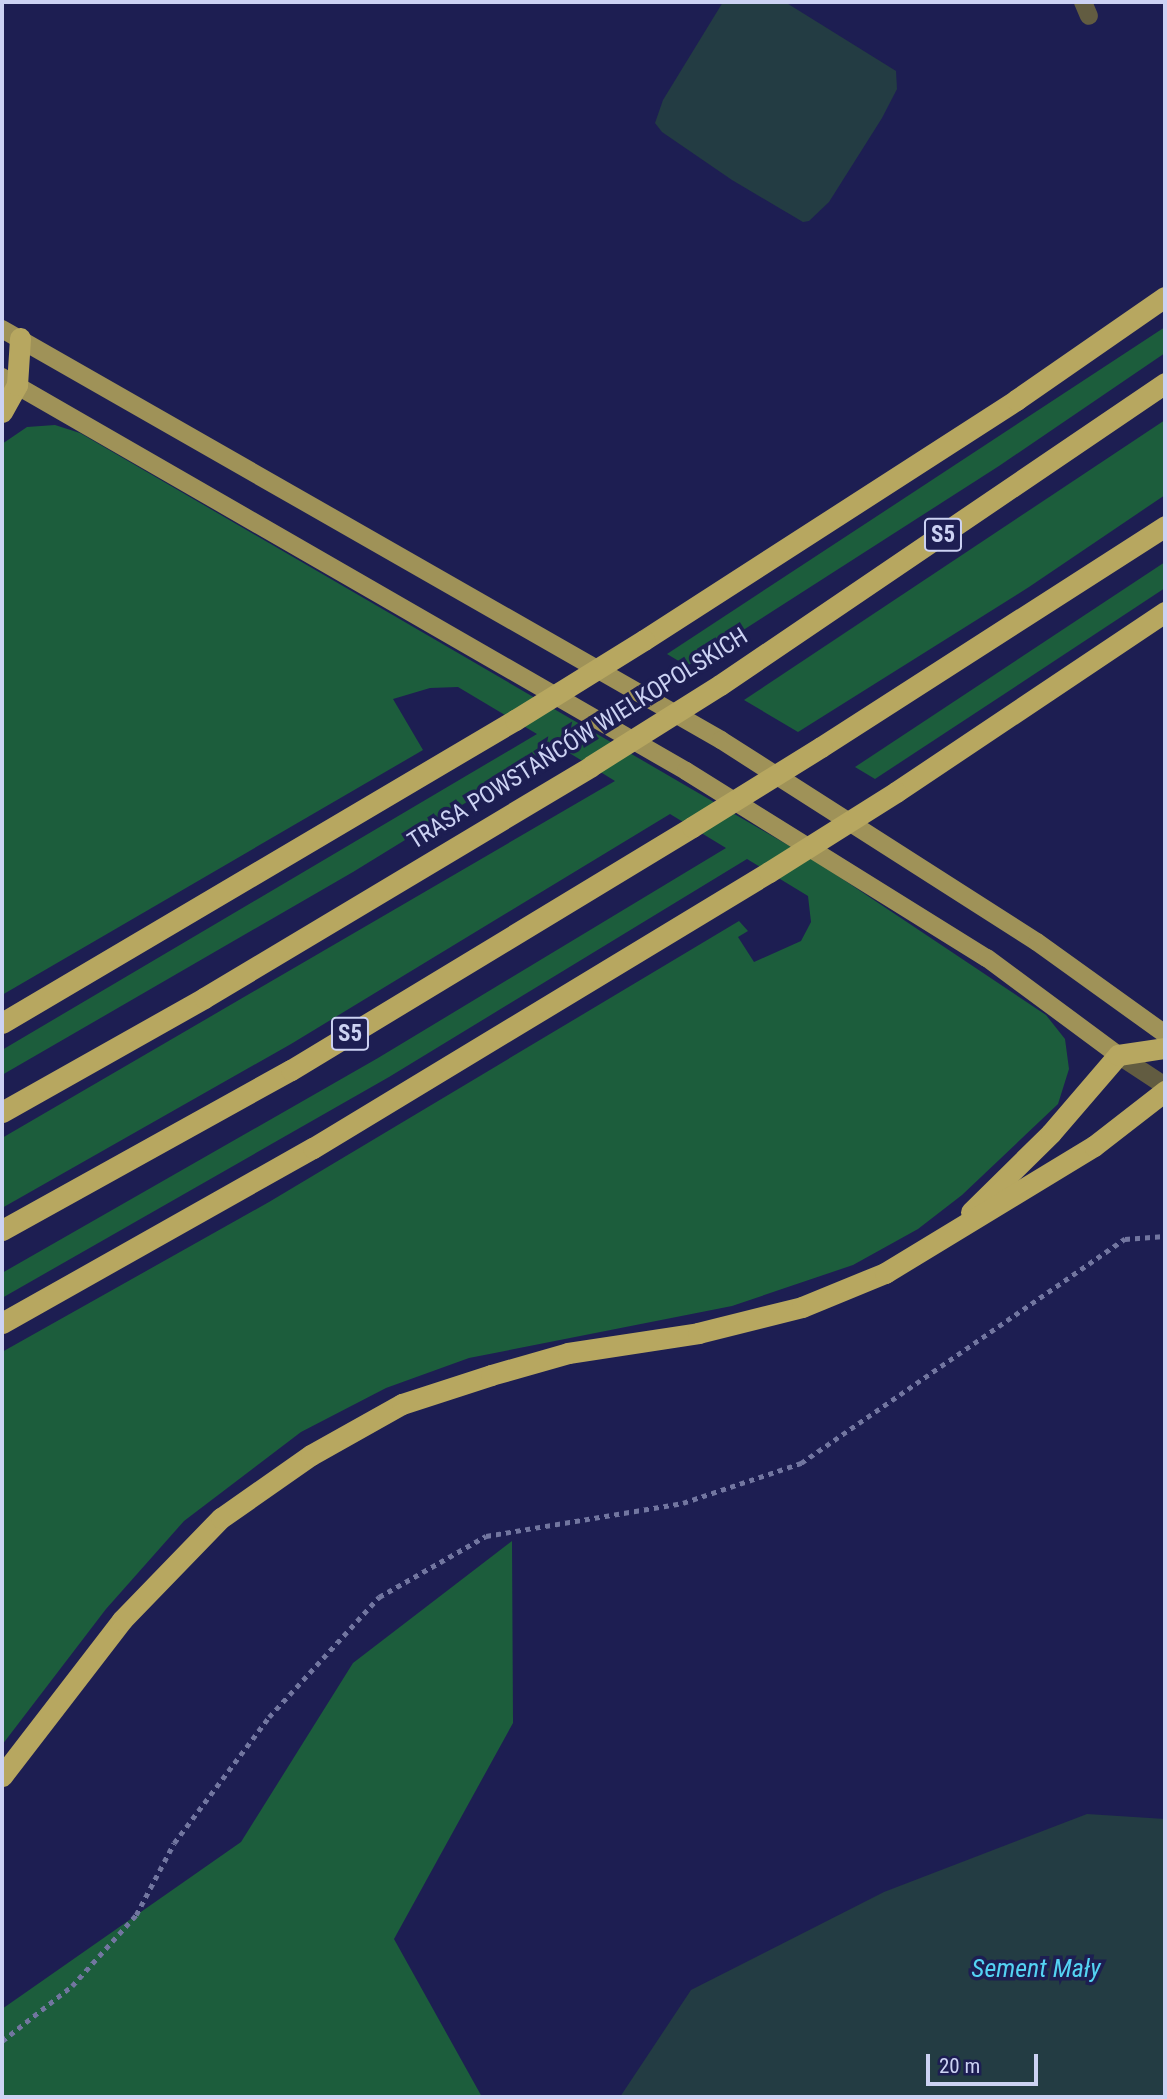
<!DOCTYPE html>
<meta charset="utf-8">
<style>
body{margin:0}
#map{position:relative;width:1167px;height:2099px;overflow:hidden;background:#1d1e52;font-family:"Roboto Condensed",sans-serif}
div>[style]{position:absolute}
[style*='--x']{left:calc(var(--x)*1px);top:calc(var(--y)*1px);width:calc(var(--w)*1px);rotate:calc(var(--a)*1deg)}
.green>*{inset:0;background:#1c5d3c}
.water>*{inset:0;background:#233c43}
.path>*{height:4.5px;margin-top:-2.25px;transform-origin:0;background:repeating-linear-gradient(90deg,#7276a0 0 5px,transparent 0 10px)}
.minor>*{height:18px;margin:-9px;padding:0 9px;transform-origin:9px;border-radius:9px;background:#625c41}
.major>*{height:18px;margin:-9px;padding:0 9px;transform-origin:9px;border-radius:9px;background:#9f9258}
.highway>*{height:21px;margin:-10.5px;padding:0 10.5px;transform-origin:10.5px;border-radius:10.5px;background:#b7a760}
.highway-bridge>*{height:21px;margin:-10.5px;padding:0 10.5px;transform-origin:10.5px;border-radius:10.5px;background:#b7a760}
span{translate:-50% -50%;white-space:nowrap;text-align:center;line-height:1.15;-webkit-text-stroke:7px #1d1e52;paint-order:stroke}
.shield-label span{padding:2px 5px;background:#1d1e52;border:2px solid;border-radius:5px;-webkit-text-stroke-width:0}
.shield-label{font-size:23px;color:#ccd2f3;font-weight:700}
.street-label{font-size:24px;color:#ccd2f3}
.water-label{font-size:26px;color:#54d3f3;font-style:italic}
.frame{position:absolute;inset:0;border:4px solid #ccd2f3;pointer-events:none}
.scale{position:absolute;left:926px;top:2054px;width:112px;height:32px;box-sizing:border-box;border:4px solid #ccd2f3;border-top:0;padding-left:9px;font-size:21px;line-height:24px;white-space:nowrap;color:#ccd2f3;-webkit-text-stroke:5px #1d1e52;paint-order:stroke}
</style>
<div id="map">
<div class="green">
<div style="clip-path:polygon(1165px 327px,1165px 353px,999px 466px,687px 666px,667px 654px)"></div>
<div style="clip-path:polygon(1165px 420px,1165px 495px,1029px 587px,798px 732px,744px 700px)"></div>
<div style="clip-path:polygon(55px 425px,80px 433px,817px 862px,1046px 1015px,1065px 1039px,1069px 1069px,1058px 1104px,962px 1195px,918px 1229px,853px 1265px,732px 1306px,469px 1358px,386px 1388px,301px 1432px,184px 1521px,106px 1609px,2px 1745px,2px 1352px,269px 1202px,739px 921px,748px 931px,738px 937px,754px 962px,801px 941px,811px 922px,808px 896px,747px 859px,389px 1077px,2px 1298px,2px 1273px,378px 1058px,726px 848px,670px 814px,291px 1044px,2px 1208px,2px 1138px,615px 781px,558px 746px,353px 872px,2px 1075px,2px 1050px,537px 734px,458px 687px,430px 688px,393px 699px,423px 750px,2px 995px,2px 444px,27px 427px)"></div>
<div style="clip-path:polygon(1165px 562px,1165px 588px,1030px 677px,875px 779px,855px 767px)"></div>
<div style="clip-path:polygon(512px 1541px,513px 1723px,394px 1939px,482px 2097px,2px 2097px,2px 2009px,241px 1842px,353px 1663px)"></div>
</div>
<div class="water">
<div style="clip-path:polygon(723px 2px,785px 2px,896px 71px,897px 89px,882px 118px,829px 202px,809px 221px,803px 222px,732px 180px,662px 132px,655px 123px,663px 100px)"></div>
<div style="clip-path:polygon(1087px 1814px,1165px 1819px,1165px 2097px,620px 2097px,691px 1990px,884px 1892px)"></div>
</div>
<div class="path">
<div style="--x:2;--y:2041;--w:89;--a:-38.2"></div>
<div style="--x:72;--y:1986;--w:96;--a:-48"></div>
<div style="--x:136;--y:1915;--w:81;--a:-62.2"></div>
<div style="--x:174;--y:1843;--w:158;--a:-53"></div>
<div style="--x:269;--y:1717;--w:163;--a:-47.5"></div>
<div style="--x:379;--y:1597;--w:123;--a:-29.7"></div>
<div style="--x:486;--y:1536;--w:200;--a:-9.5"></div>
<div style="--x:683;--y:1503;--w:125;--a:-18.7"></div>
<div style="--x:801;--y:1463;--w:394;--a:-34.7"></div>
<div style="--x:1125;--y:1239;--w:40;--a:-4.3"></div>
</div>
<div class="minor">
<div style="--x:1083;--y:2;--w:15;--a:67"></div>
<div style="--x:1118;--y:1055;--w:56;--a:33.4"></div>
</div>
<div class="major">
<div style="--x:2;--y:329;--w:828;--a:29.75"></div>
<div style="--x:721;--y:740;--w:375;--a:32.6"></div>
<div style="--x:1037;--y:942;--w:158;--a:35.7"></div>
<div style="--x:2;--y:377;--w:789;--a:29.94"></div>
<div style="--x:686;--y:771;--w:354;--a:31.9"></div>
<div style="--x:987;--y:958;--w:163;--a:36.5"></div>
</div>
<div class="highway">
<div style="--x:2;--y:412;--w:31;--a:-61"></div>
<div style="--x:17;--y:385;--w:47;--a:-86.3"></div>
<div style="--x:644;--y:640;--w:443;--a:-32.8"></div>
<div style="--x:1016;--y:400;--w:181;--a:-34.7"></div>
<div style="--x:720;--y:685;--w:538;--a:-34.16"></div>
<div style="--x:821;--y:747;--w:409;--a:-32.7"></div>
<div style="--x:896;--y:792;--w:324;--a:-33.8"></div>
<div style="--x:2;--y:1023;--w:596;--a:-30.57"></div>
<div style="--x:2;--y:1112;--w:232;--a:-29.4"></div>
<div style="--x:204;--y:998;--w:451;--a:-30.9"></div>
<div style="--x:971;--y:1212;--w:112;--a:-44.6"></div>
<div style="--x:1051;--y:1133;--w:103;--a:-49.3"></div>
<div style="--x:1118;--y:1055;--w:48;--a:-8.5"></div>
<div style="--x:2;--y:1230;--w:330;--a:-29"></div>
<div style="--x:291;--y:1070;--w:469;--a:-31.2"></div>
<div style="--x:2;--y:1323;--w:357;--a:-29.4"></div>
<div style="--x:313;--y:1148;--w:533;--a:-31.18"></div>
<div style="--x:2;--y:1776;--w:197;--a:-52.4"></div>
<div style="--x:122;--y:1620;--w:142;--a:-45.9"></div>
<div style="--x:221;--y:1518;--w:110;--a:-35"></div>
<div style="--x:311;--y:1455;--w:104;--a:-29.3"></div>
<div style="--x:402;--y:1404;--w:94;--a:-18"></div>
<div style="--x:491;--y:1375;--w:80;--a:-15.9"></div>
<div style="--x:568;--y:1353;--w:132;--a:-8.7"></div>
<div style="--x:698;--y:1333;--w:107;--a:-14"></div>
<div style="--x:802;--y:1307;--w:90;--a:-22.3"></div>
<div style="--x:885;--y:1273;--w:245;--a:-31.3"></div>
<div style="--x:1094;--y:1146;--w:90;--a:-37.8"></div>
</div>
<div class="highway-bridge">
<div style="--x:515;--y:720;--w:152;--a:-31.8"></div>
<div style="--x:591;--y:766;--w:152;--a:-32.1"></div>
<div style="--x:692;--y:827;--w:152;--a:-31.8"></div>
<div style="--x:769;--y:872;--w:150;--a:-32.2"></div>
</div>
<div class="shield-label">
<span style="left:943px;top:535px">S5</span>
<span style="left:350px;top:1034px">S5</span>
</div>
<div class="street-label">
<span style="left:578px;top:739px;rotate:-32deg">TRASA POWSTAŃCÓW WIELKOPOLSKICH</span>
</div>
<div class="water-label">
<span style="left:1036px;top:1969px">Sement Mały</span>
</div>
<div class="frame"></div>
<div class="scale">20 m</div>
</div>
